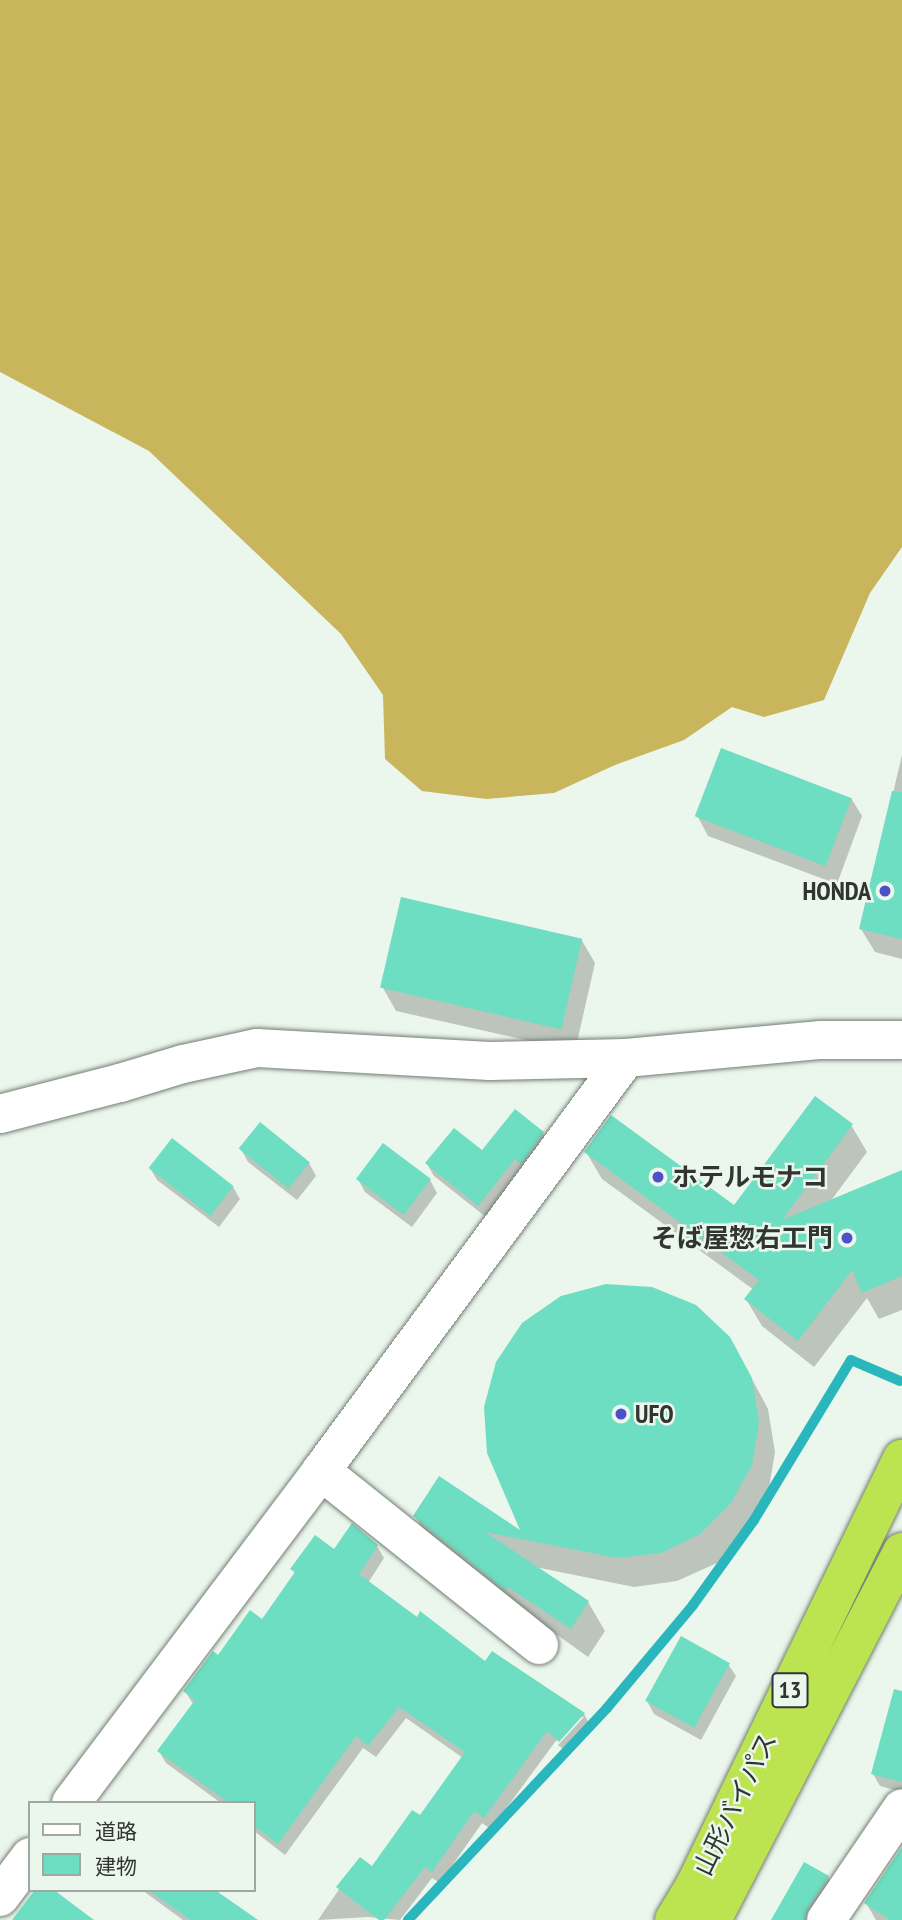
<!DOCTYPE html>
<meta charset="utf-8">
<style>
body{margin:0}
#map{position:relative;width:902px;height:1920px;overflow:hidden;background:#ebf6ec;font-family:"PT Sans Narrow","Noto Sans JP",sans-serif}
div>[style]{position:absolute}
[style*='--x']{left:calc(var(--x)*1px);top:calc(var(--y)*1px);width:calc(var(--w)*1px);rotate:calc(var(--a)*1deg)}
.forest>*{inset:0;background:#c9b55b}
.shadow>*{inset:0;background:#0003}
.stream>*{height:10px;margin:-5px;padding:0 5px;transform-origin:5px;border-radius:5px;background:#29b7bd}
.building>*{inset:0;background:#6ddec1;transform-origin:0 0}
.roads{filter:drop-shadow(0 0 2px #737d74) drop-shadow(0 0 2px #737d74)}
.minor>*{height:38px;margin:-19px;padding:0 19px;transform-origin:19px;border-radius:19px;background:#fff}
.highway>*{height:38px;margin:-19px;padding:0 19px;transform-origin:19px;border-radius:19px;background:#bce350}
.dots>*{width:19px;height:19px;translate:-50% -50%;box-sizing:border-box;border:4px solid #ebf6ec;border-radius:50%}
span{translate:-50% -50%;white-space:nowrap;text-align:center;line-height:1.15;-webkit-text-stroke:5px #ebf6ec;paint-order:stroke}
.shield-label span{padding:2px 5px;background:#ebf6ec;border:2px solid;border-radius:5px;-webkit-text-stroke-width:0}
.shield-label{font-size:24px;color:#303531;font-weight:700}
.poi-label{font-size:26px;color:#303531;font-weight:700}
.right{translate:-100% -50%;text-align:right}
.left{translate:0 -50%;text-align:left}
.street-label{font-size:26px;color:#303531}
.legend{position:absolute;left:28px;top:1801px;width:228px;height:91px;box-sizing:border-box;background:#ebf6ec;border:2px solid #a0a9a1;margin:0;padding:9px 12px;list-style:none;font-size:21px;color:#303531}
.legend li{display:flex;align-items:center;gap:14px;height:35px}
.legend b{width:35px;border:2px solid #a0a9a1}
</style>
<div id="map">
<div class="forest">
<div style="clip-path:polygon(0 0,902px 0,902px 547px,870px 593px,824px 700px,764px 717px,732px 707px,684px 740px,615px 765px,554px 793px,486px 799px,422px 791px,385px 759px,383px 695px,341px 634px,149px 451px,0 372px)"></div>
</div>
<div class="shadow">
<div style="clip-path:polygon(902px 755px,902px 959px,875px 952px,861px 929px)"></div>
<div style="clip-path:polygon(851px 798px,862px 816px,837px 884px,708px 836px,698px 817px)"></div>
<div style="clip-path:polygon(581px 939px,595px 963px,575px 1051px,396px 1011px,383px 988px)"></div>
<div style="clip-path:polygon(261px 1125px,309px 1163px,316px 1176px,297px 1200px,248px 1162px,241px 1149px)"></div>
<div style="clip-path:polygon(851px 1125px,867px 1152px,830px 1202px,902px 1172px,902px 1310px,879px 1319px,867px 1298px,814px 1367px,762px 1326px,746px 1299px,754px 1290px,602px 1179px,586px 1152px,735px 1208px)"></div>
<div style="clip-path:polygon(543px 1133px,550px 1146px,486px 1217px,434px 1176px,427px 1164px,482px 1153px)"></div>
<div style="clip-path:polygon(150px 1168px,233px 1187px,240px 1199px,219px 1227px,157px 1180px)"></div>
<div style="clip-path:polygon(358px 1179px,430px 1180px,437px 1193px,412px 1227px,365px 1192px)"></div>
<div style="clip-path:polygon(746px 1368px,768px 1409px,775px 1452px,768px 1494px,747px 1533px,717px 1563px,677px 1581px,634px 1587px,535px 1567px,588px 1602px,605px 1631px,588px 1657px,432px 1545px,415px 1516px,524px 1535px)"></div>
<div style="clip-path:polygon(377px 1546px,384px 1558px,368px 1583px,485px 1664px,492px 1653px,584px 1714px,591px 1727px,567px 1753px,558px 1745px,584px 1717px,580px 1717px,555px 1742px,491px 1829px,482px 1823px,440px 1883px,432px 1878px,400px 1920px,368px 1917px,318px 1920px,360px 1859px,372px 1868px,420px 1817px,463px 1758px,406px 1718px,376px 1757px,363px 1748px,285px 1855px,254px 1831px,254px 1803px,221px 1803px,166px 1763px,159px 1751px,193px 1704px,185px 1691px,219px 1657px,262px 1621px,296px 1575px,292px 1569px,335px 1551px)"></div>
<div style="clip-path:polygon(728px 1664px,736px 1676px,701px 1740px,654px 1714px,647px 1701px)"></div>
<div style="clip-path:polygon(902px 1722px,902px 1792px,880px 1786px,873px 1774px)"></div>
<div style="clip-path:polygon(902px 1855px,902px 1920px,876px 1920px,866px 1903px)"></div>
<div style="clip-path:polygon(828px 1877px,835px 1890px,815px 1920px,773px 1920px)"></div>
<div style="clip-path:polygon(142px 1890px,214px 1890px,257px 1920px,183px 1920px)"></div>
</div>
<div class="stream">
<div style="--x:408;--y:1920;--w:291;--a:-46.8"></div>
<div style="--x:607;--y:1708;--w:134;--a:-50.1"></div>
<div style="--x:693;--y:1605;--w:105;--a:-54.3"></div>
<div style="--x:754;--y:1520;--w:187;--a:-58.8"></div>
<div style="--x:851;--y:1360;--w:53;--a:23.2"></div>
</div>
<div class="building">
<div style="left:721px;top:748px;width:140px;height:73px;rotate:21deg"></div>
<div style="clip-path:polygon(892px 791px,902px 792px,902px 939px,859px 929px)"></div>
<div style="left:401px;top:897px;width:186px;height:93px;rotate:13deg"></div>
<div style="clip-path:polygon(815px 1096px,853px 1124px,782px 1220px,902px 1170px,902px 1276px,862px 1293px,852px 1270px,798px 1341px,744px 1299px,759px 1280px,584px 1152px,611px 1115px,734px 1205px)"></div>
<div style="clip-path:polygon(515px 1109px,544px 1132px,521px 1164px,515px 1159px,478px 1206px,425px 1163px,454px 1128px,482px 1150px)"></div>
<div style="left:260px;top:1122px;width:64px;height:34px;rotate:39deg"></div>
<div style="left:172px;top:1138px;width:78px;height:38px;rotate:38deg"></div>
<div style="left:383px;top:1143px;width:60px;height:45px;rotate:37deg"></div>
<div style="clip-path:polygon(606px 1284px,652px 1287px,696px 1305px,730px 1337px,752px 1378px,759px 1422px,752px 1465px,731px 1503px,700px 1534px,661px 1553px,617px 1558px,485px 1532px,589px 1601px,571px 1629px,508px 1587px,505px 1590px,413px 1516px,439px 1476px,520px 1530px,487px 1453px,484px 1407px,496px 1362px,522px 1323px,561px 1296px)"></div>
<div style="clip-path:polygon(352px 1523px,378px 1545px,359px 1574px,417px 1617px,420px 1611px,485px 1661px,492px 1651px,585px 1713px,559px 1742px,547px 1731px,484px 1818px,474px 1811px,432px 1872px,425px 1867px,384px 1920px,379px 1920px,336px 1887px,360px 1857px,372px 1866px,412px 1810px,420px 1815px,465px 1752px,399px 1707px,368px 1746px,356px 1736px,278px 1844px,254px 1826px,254px 1803px,229px 1803px,157px 1751px,195px 1700px,183px 1691px,213px 1651px,218px 1655px,250px 1610px,262px 1619px,295px 1572px,290px 1569px,315px 1535px,334px 1549px)"></div>
<div style="left:681px;top:1636px;width:56px;height:74px;rotate:29deg"></div>
<div style="clip-path:polygon(894px 1689px,902px 1691px,902px 1782px,871px 1774px)"></div>
<div style="clip-path:polygon(902px 1847px,902px 1920px,890px 1920px,864px 1903px)"></div>
<div style="clip-path:polygon(804px 1862px,829px 1876px,808px 1908px,804px 1920px,771px 1920px)"></div>
<div style="clip-path:polygon(35px 1890px,54px 1890px,94px 1920px,12px 1920px)"></div>
<div style="clip-path:polygon(148px 1890px,215px 1890px,258px 1920px,191px 1920px)"></div>
</div>
<div class="roads">
<div class="minor">
<div style="--x:0;--y:1114;--w:124;--a:-14.5"></div>
<div style="--x:120;--y:1083;--w:66;--a:-16.8"></div>
<div style="--x:183;--y:1064;--w:76;--a:-12.2"></div>
<div style="--x:257;--y:1048;--w:233;--a:3.2"></div>
<div style="--x:490;--y:1061;--w:136;--a:-1.3"></div>
<div style="--x:626;--y:1058;--w:196;--a:-5.3"></div>
<div style="--x:821;--y:1040;--w:81;--a:0"></div>
<div style="--x:321;--y:1471;--w:279;--a:38.6"></div>
<div style="--x:71;--y:1803;--w:416;--a:-53"></div>
<div style="--x:321;--y:1471;--w:513;--a:-53.55"></div>
<div style="--x:0;--y:1897;--w:50;--a:-53.1"></div>
<div style="--x:826;--y:1920;--w:135;--a:-55.8"></div>
</div>
<div class="highway">
<div style="--x:674;--y:1920;--w:39;--a:-59"></div>
<div style="--x:694;--y:1887;--w:476;--a:-64.1"></div>
<div style="--x:712;--y:1920;--w:414;--a:-62.7"></div>
</div>
</div>
<div class="dots">
<div style="left:885px;top:891px;background:#4d51c7"></div>
<div style="left:658px;top:1177px;background:#4d51c7"></div>
<div style="left:847px;top:1238px;background:#4d51c7"></div>
<div style="left:621px;top:1414px;background:#4d51c7"></div>
</div>
<div class="shield-label">
<span style="left:790px;top:1690px">13</span>
</div>
<div class="poi-label">
<span class="right" style="left:871px;top:891px">HONDA</span>
<span class="left" style="left:672px;top:1177px">ホテルモナコ</span>
<span class="right" style="left:833px;top:1238px">そば屋惣右工門</span>
<span class="left" style="left:635px;top:1414px">UFO</span>
</div>
<div class="street-label">
<span style="left:735px;top:1804px;rotate:-64deg">山形バイパス</span>
</div>
<ul class="legend">
<li><b style="height:9px;background:#fff"></b>道路</li>
<li><b style="height:19px;background:#6ddec1"></b>建物</li>
</ul>
</div>
